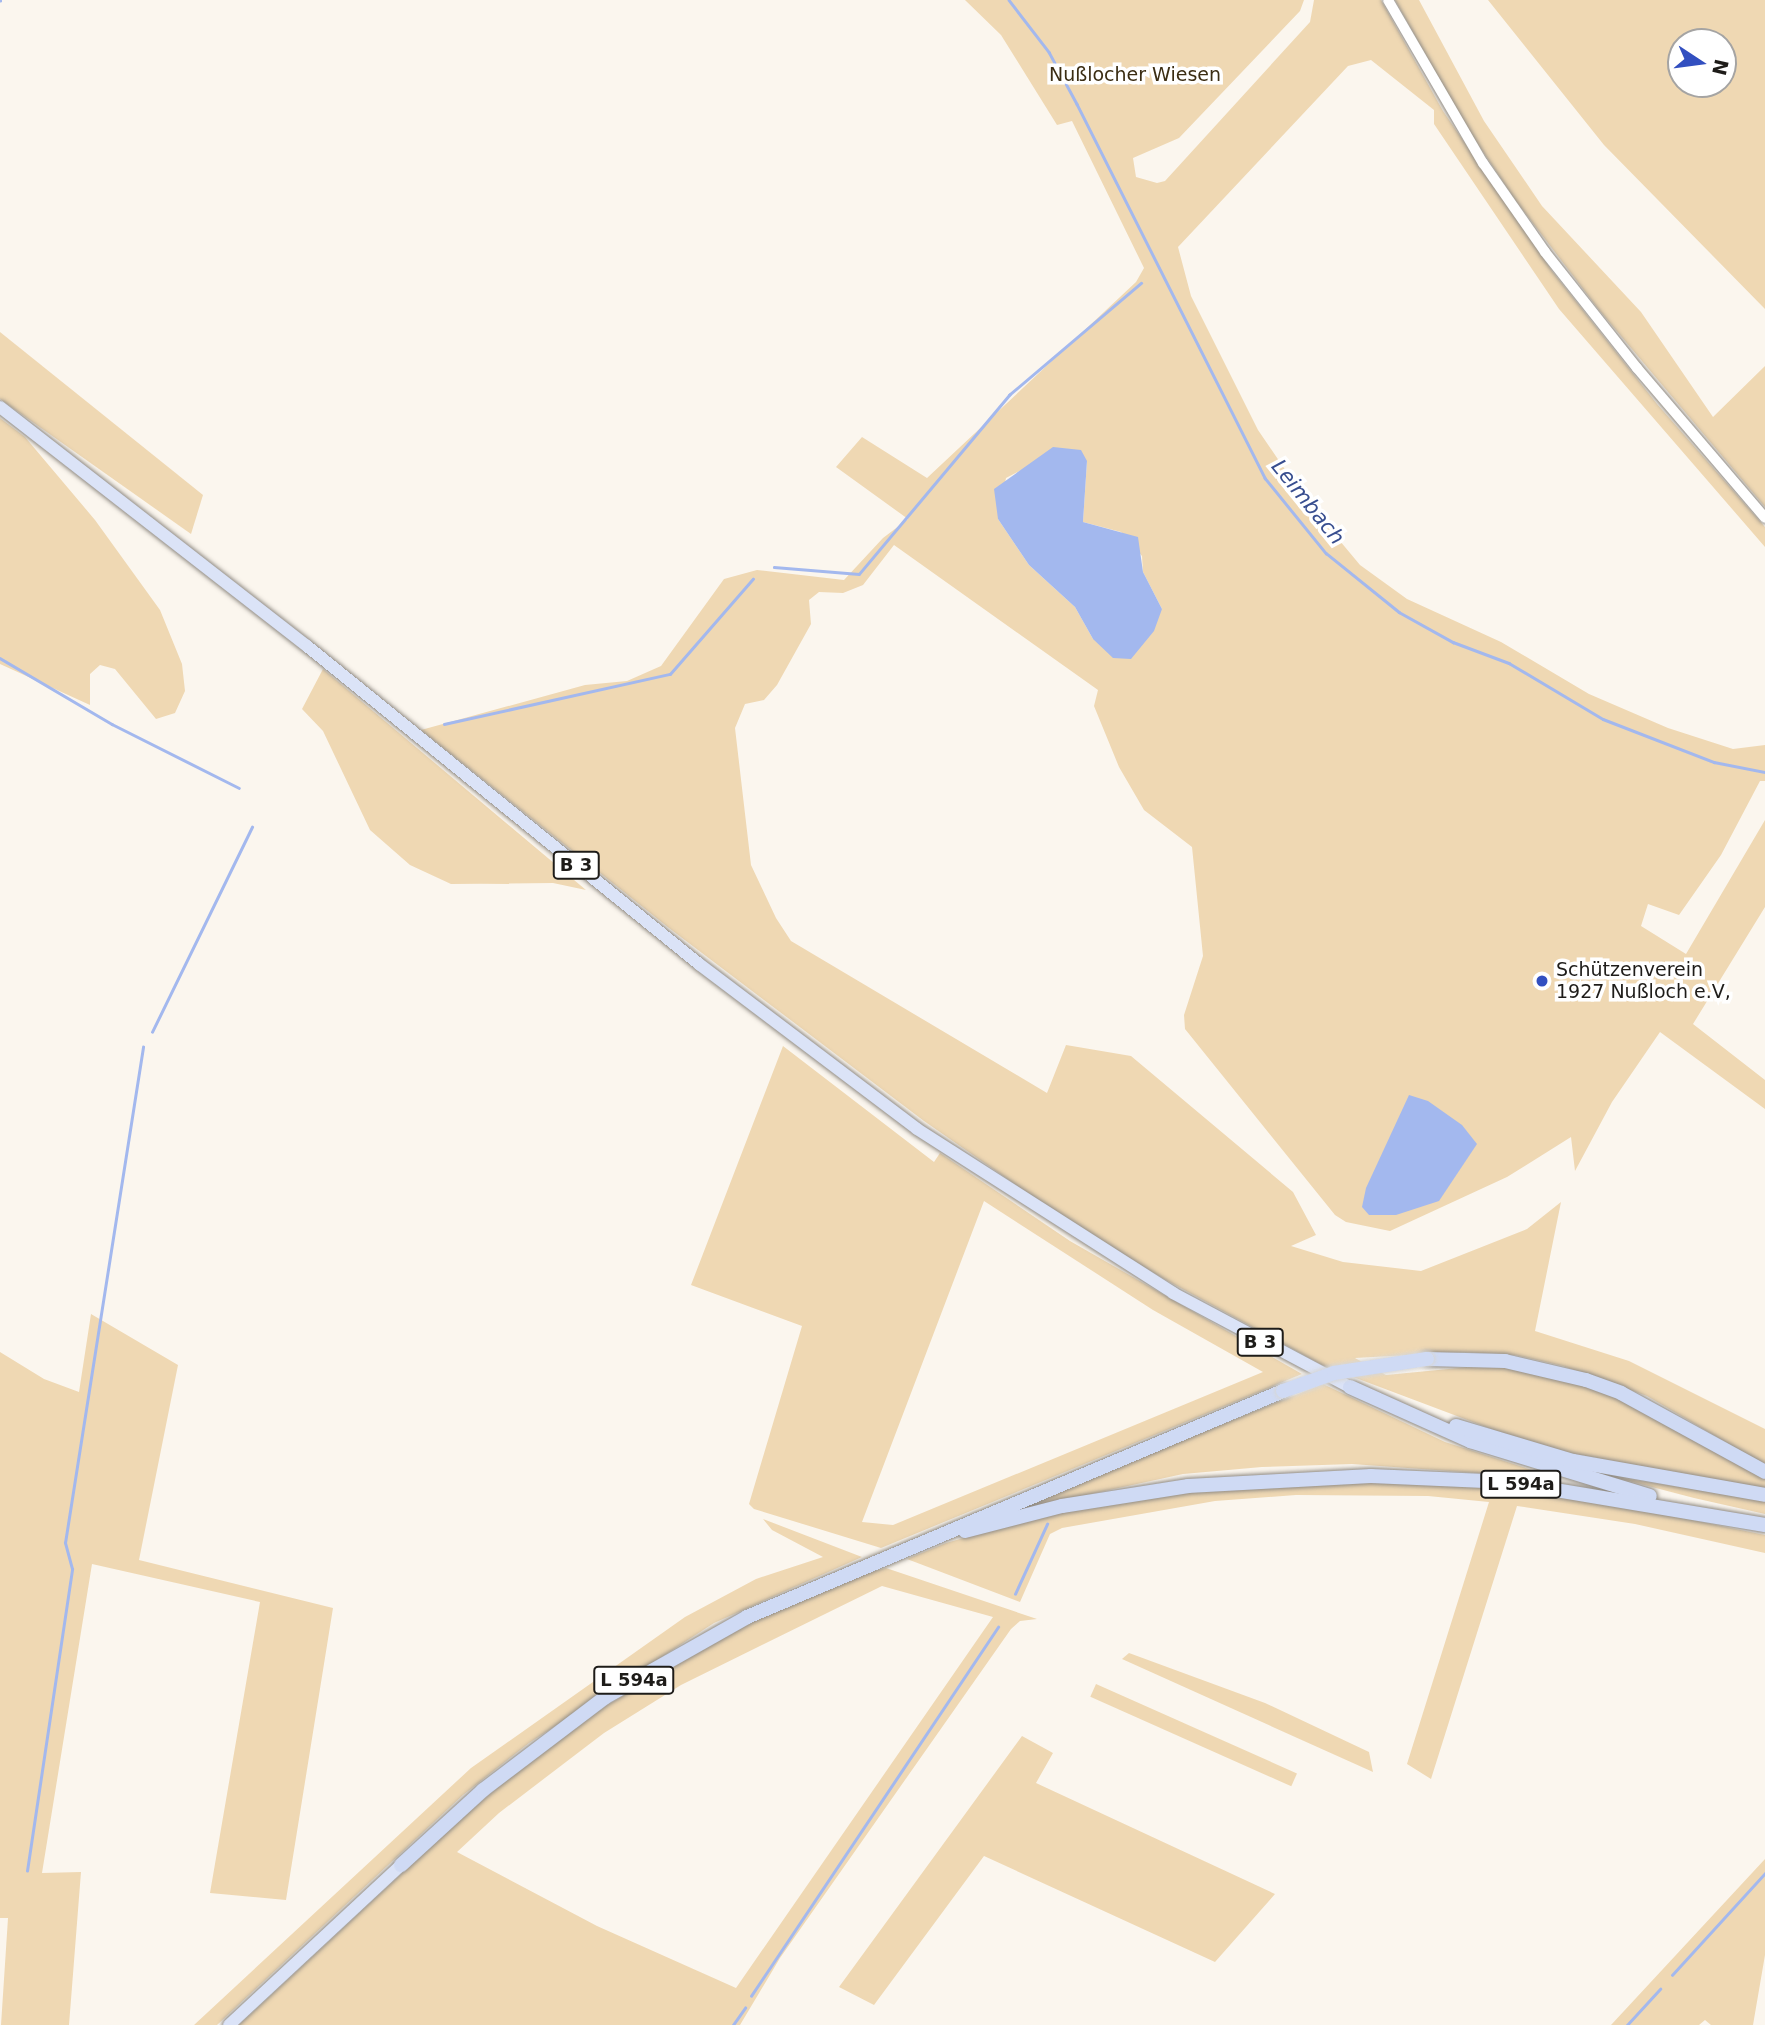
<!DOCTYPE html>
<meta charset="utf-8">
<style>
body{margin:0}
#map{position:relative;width:1765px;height:2025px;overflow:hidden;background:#fbf6ee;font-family:"DejaVu Sans",sans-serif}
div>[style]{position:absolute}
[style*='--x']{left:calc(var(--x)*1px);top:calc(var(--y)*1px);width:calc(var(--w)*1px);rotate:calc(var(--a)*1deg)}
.green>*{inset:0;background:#efd8b3;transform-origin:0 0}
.water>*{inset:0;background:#a3b8ee}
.stream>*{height:2.5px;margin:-1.25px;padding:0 1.25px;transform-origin:1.25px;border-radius:1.25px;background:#a3b8ee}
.roads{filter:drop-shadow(0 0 2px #918c85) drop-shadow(0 0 2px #918c85)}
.tertiary>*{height:10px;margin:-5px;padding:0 5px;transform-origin:5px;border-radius:5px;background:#fff}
.primary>*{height:12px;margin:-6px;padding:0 6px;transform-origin:6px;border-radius:6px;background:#dbe3f7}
.trunk>*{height:14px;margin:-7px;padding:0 7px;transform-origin:7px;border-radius:7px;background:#cfdaf4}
.bridges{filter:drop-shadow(0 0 2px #d6d6d6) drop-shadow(0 0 2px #d6d6d6)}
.trunk-bridge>*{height:14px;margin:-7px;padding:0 7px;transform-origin:7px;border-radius:7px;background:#cfdaf4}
.dots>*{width:19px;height:19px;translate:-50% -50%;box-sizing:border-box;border:4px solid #fff;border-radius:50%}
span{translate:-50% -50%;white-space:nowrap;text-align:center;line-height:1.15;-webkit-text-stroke:7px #fff;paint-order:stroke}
.shield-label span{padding:2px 5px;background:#fff;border:2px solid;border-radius:5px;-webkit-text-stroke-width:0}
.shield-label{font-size:18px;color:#1e1c19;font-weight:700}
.park-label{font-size:19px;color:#3b2d13}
.poi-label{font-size:19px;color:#1e1c19}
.left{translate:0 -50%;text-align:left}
.water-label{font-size:21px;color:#384e8f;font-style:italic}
.north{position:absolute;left:1667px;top:28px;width:70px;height:70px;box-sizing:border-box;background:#fff;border:2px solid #a5a4a3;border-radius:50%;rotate:103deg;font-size:19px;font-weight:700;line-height:28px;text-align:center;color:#1e1c19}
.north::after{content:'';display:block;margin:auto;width:24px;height:32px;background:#324fc0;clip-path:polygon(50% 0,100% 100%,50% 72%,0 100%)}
</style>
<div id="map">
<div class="green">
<div style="clip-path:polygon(evenodd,965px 0,1304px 0,1300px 11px,1179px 138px,1133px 158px,1136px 177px,1157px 183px,1165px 181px,1310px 22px,1314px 0,1381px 0,1443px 111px,1552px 271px,1657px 404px,1765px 527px,1765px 547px,1559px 309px,1434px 124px,1434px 110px,1371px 60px,1348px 66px,1178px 247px,1191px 296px,1258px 430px,1305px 499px,1360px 565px,1407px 599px,1501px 642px,1589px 694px,1668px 728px,1733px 749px,1765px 745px,1765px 781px,1760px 781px,1721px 855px,1679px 915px,1648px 904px,1641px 926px,1686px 954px,1765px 820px,1765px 907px,1693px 1024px,1765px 1080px,1765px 1109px,1660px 1032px,1612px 1102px,1575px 1171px,1571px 1137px,1507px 1177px,1390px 1231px,1346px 1222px,1335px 1215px,1185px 1029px,1184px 1015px,1203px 956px,1192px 847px,1144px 810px,1119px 767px,1094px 706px,1098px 690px,894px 545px,863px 585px,843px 593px,819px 592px,809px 600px,811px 624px,777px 685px,764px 700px,745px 704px,735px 728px,751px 865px,776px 918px,791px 941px,1047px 1093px,1066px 1045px,1131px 1056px,1293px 1192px,1316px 1235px,1291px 1246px,1343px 1262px,1421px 1271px,1527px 1229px,1561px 1202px,1535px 1331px,1629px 1361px,1765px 1429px,1765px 1465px,1647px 1396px,1563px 1366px,1515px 1355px,1465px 1352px,1355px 1358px,1386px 1375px,1490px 1365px,1570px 1380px,1613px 1395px,1696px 1440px,1765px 1479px,1765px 1489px,1565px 1452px,1518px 1439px,1324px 1366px,1166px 1280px,1078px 1228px,924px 1121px,669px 928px,421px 730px,585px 685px,627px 681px,661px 666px,724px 579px,757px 570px,844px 580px,883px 538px,908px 519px,836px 467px,862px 437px,927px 478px,1136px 282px,1144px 268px,1072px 121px,1057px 125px,1001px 35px,965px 0,1087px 461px,1083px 522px,1121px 532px,1142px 556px,1143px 572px,1162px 609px,1093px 639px,1075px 607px,1029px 565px,998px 519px,1006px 478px,1037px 462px,1087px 461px)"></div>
<div style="clip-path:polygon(1395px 0,1419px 0,1484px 121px,1542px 206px,1641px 312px,1713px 417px,1765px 366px,1765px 507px,1599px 310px,1516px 201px,1465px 125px)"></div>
<div style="clip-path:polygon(evenodd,1488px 0,1765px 0,1765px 309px,1604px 145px,1488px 0,1681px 42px,1723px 42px,1723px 84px,1681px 84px,1681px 42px)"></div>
<div style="clip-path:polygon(0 332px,203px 495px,191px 534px,0 399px)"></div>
<div style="clip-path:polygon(0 418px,25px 437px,95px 520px,160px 610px,182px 664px,185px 691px,175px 713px,156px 719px,115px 669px,100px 665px,90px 674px,90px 705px,0 664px)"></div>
<div style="clip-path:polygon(323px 669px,586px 890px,553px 883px,451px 884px,410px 865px,370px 830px,323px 731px,302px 709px)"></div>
<div style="clip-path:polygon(evenodd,783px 1046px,934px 1162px,940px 1153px,1070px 1241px,1302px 1374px,881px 1548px,754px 1509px,749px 1504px,802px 1326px,691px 1285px,783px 1046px,984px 1201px,1153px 1310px,1263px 1372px,893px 1525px,862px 1522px,984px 1201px)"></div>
<div style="clip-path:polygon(91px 1314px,178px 1365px,139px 1560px,333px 1608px,286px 1900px,210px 1893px,260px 1602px,92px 1564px,42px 1873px,81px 1872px,69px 2025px,1px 2025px,8px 1918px,0 1918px,0 1352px,44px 1379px,79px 1392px)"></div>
<div style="clip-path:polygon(1323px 1384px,1445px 1442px,1560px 1479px,1352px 1464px,1262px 1467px,1183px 1474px,999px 1514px)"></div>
<div style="clip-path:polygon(1614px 1477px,1765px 1500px,1765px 1514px,1694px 1498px)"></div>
<div style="clip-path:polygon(1420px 1482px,1567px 1497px,1638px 1509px,1765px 1535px,1765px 1553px,1635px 1524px,1517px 1506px,1431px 1779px,1407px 1764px,1489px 1502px,1428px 1496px,1296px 1495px,1215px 1501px,1062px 1528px,1050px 1534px,1020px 1602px,907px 1559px,946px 1543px,1034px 1518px,1145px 1497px,1273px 1484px)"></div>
<div style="clip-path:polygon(763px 1519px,862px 1557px,714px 1623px,529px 1743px,463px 1795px,217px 2025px,194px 2025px,471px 1768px,685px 1617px,756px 1579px,823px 1557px,772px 1530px)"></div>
<div style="clip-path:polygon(evenodd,886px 1568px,1037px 1619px,1020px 1621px,1011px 1629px,780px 1958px,740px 2025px,239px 2025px,454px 1825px,523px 1766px,606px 1706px,741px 1626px,846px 1579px,886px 1568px,882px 1586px,993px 1617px,736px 1988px,597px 1926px,457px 1852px,499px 1813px,604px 1733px,681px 1685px,882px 1586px)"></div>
<div style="clip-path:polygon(1129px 1653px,1265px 1703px,1369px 1752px,1373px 1772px,1122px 1659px)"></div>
<div style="left:1096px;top:1684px;width:220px;height:14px;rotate:24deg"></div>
<div style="clip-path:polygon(1022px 1736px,1053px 1753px,1036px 1783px,1275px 1894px,1215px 1962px,984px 1856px,874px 2005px,839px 1987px)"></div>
<div style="clip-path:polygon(1765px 1859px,1765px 1955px,1753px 2025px,1711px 2025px,1705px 2020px,1699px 2025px,1611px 2025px)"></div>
</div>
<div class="water">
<div style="clip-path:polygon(1053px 447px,1081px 450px,1087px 461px,1083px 522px,1138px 537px,1143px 572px,1162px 609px,1154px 631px,1131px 659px,1113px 658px,1093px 639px,1075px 607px,1029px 565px,998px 519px,994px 489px)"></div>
<div style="clip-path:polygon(1409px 1095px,1428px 1101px,1462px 1125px,1477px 1144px,1439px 1201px,1396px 1215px,1369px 1215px,1362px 1207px,1366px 1188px)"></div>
</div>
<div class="stream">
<div style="--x:1009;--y:0;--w:66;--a:52.4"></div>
<div style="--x:1049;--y:52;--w:59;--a:61.7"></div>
<div style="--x:1077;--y:104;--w:419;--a:63.3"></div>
<div style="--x:1265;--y:478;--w:97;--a:50.9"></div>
<div style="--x:1326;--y:553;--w:94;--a:38.9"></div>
<div style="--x:1399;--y:612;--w:62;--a:29.1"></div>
<div style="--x:1453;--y:642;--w:60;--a:20.6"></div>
<div style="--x:1509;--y:663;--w:109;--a:30.8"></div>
<div style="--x:1603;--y:719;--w:119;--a:21.2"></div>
<div style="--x:1714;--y:762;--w:52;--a:11.1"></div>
<div style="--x:0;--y:1;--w:1;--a:-90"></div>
<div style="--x:774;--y:567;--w:85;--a:4.7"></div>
<div style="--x:859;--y:574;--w:234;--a:-50"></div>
<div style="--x:1009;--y:395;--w:173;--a:-40.3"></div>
<div style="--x:0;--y:658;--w:130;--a:30.5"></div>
<div style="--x:112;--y:724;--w:142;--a:26.7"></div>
<div style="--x:444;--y:724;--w:231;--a:-12.5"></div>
<div style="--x:670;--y:674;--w:126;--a:-48.9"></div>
<div style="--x:152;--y:1032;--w:228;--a:-64"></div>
<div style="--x:1015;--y:1594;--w:77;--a:-65.4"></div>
<div style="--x:27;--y:1871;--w:305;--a:-81.5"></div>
<div style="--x:72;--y:1569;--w:27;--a:-105"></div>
<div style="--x:65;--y:1543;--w:502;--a:-81.06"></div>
<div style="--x:1672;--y:1975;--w:138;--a:-47.6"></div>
<div style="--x:751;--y:1996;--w:444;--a:-56.2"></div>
<div style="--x:733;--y:2025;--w:21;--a:-55"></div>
<div style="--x:1627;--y:2025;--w:49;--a:-47.5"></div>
</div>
<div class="roads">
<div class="tertiary">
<div style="--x:1388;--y:0;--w:189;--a:59.8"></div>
<div style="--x:1483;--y:163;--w:108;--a:55.1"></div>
<div style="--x:1545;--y:252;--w:148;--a:51.6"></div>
<div style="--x:1637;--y:368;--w:197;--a:49.5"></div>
</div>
<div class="primary">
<div style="--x:0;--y:407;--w:389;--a:37.9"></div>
<div style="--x:307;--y:646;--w:505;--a:39.05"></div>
<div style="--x:699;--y:964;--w:273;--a:37.1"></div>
<div style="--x:917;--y:1129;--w:304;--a:32.6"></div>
<div style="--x:1173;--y:1293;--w:200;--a:28"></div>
<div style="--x:229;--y:2025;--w:235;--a:-42.9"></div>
</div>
<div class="trunk">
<div style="--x:1427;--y:1359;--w:78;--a:1.5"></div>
<div style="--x:1505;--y:1361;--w:83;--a:13.2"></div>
<div style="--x:1586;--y:1380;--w:37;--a:20"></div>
<div style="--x:1621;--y:1393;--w:164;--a:28.7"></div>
<div style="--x:1350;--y:1387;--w:132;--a:24.2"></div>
<div style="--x:1470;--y:1441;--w:188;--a:17"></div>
<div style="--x:1456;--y:1426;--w:122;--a:16.7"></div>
<div style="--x:1573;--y:1461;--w:195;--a:10"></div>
<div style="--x:965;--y:1531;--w:100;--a:-14.5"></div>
<div style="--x:1062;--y:1506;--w:128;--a:-9"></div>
<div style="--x:1188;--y:1486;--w:183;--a:-3.1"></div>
<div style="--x:1371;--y:1476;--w:137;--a:2.5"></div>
<div style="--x:1508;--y:1482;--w:261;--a:9.5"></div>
<div style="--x:401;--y:1865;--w:111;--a:-42.4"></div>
<div style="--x:483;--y:1790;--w:152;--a:-37.2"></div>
<div style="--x:604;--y:1698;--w:164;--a:-29.5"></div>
<div style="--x:747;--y:1617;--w:582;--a:-22.86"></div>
</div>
</div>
<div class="bridges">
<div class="trunk-bridge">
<div style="--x:1283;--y:1391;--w:54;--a:-19.4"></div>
<div style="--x:1334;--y:1373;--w:94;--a:-8.6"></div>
</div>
</div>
<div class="dots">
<div style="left:1542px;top:981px;background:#324fc0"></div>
</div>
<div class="shield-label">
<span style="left:576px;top:865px">B 3</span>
<span style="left:1260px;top:1342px">B 3</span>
<span style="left:1521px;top:1484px">L 594a</span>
<span style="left:634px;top:1680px">L 594a</span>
</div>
<div class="park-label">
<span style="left:1135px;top:75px">Nußlocher Wiesen</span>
</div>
<div class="poi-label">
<span class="left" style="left:1556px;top:981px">Schützenverein<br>1927 Nußloch e.V,</span>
</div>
<div class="water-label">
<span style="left:1308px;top:502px;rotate:51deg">Leimbach</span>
</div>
<div class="north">N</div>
</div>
